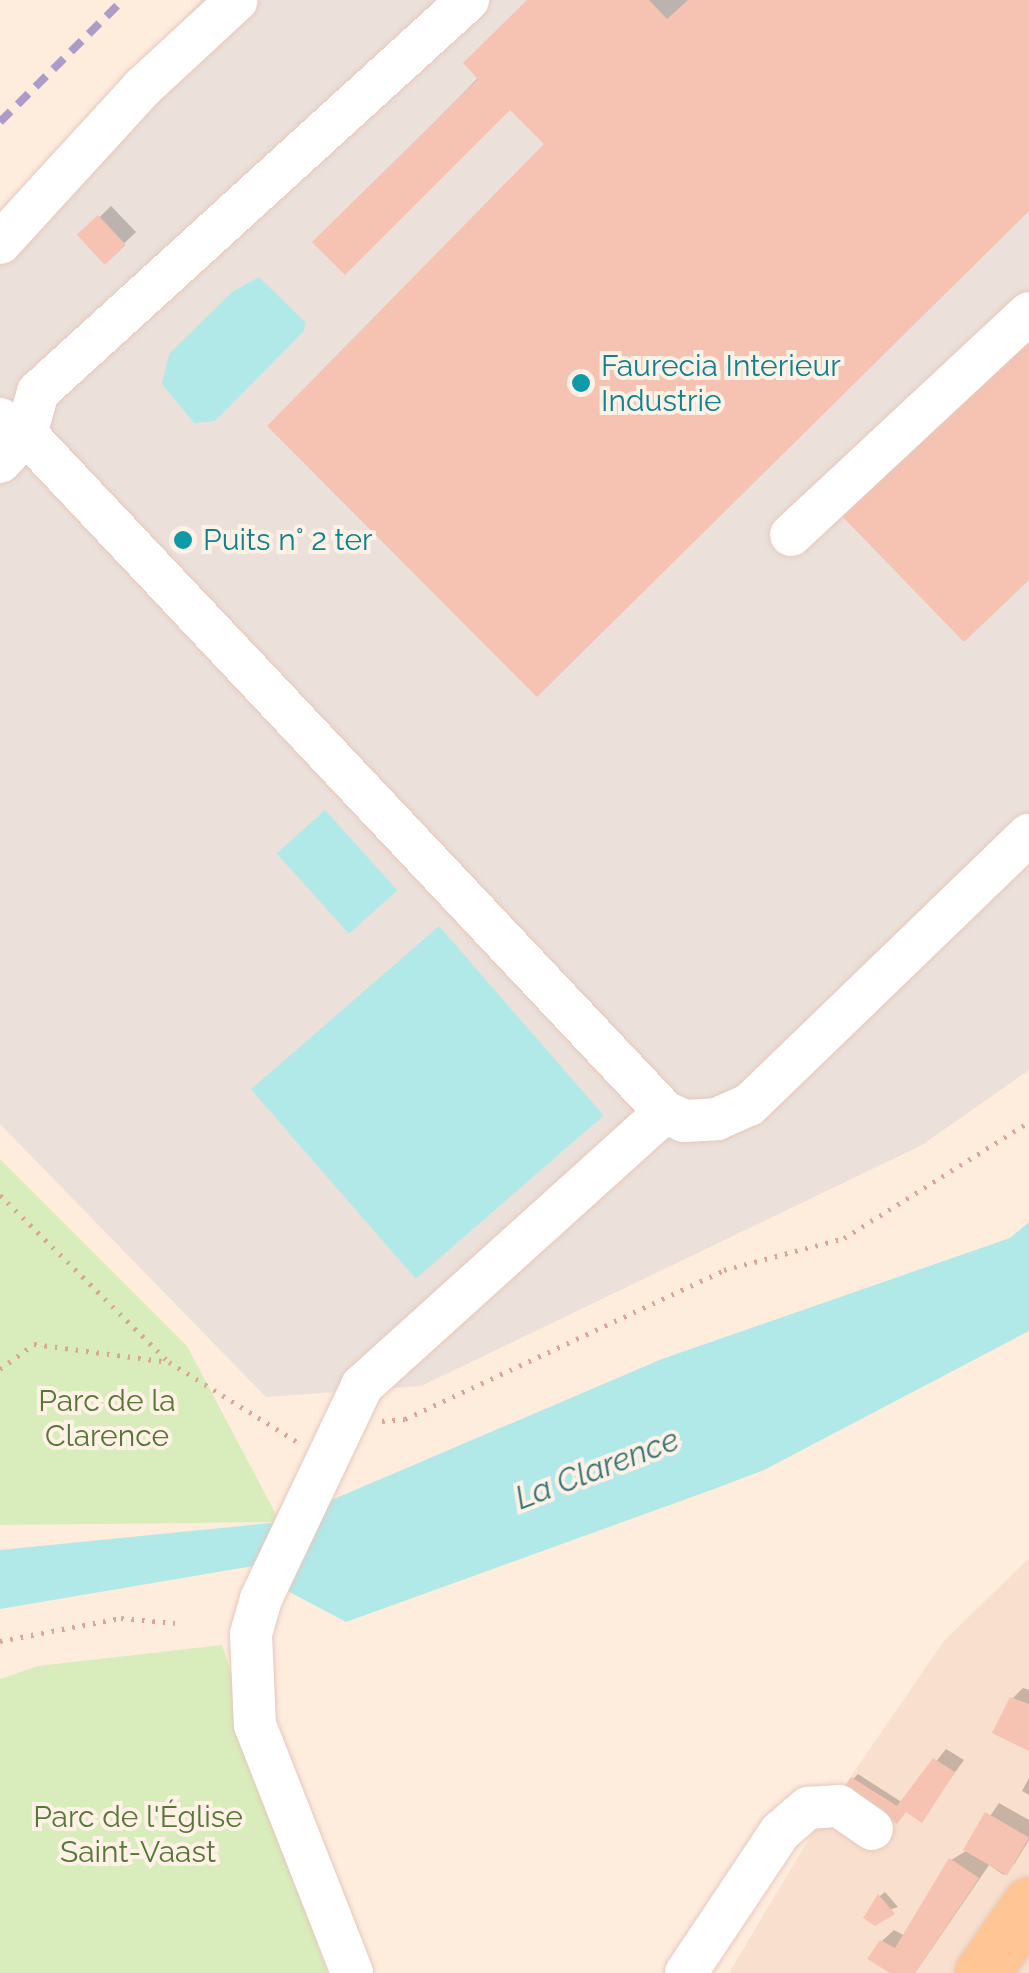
<!DOCTYPE html>
<meta charset="utf-8">
<style>
body{margin:0}
#map{position:relative;width:1029px;height:1973px;overflow:hidden;background:#feecdd;font-family:Raleway,sans-serif}
div>[style]{position:absolute}
[style*='--x']{left:calc(var(--x)*1px);top:calc(var(--y)*1px);width:calc(var(--w)*1px);rotate:calc(var(--a)*1deg)}
.residential>*{inset:0;background:#f9dfce}
.industrial>*{inset:0;background:#ebe0da}
.green>*{inset:0;background:#d8edbb}
.water>*{inset:0;background:#b1e9e8;transform-origin:0 0}
.shadow>*{inset:0;background:#0003;transform-origin:0 0}
.building>*{inset:0;background:#f6c2b2;transform-origin:0 0}
.path>*{height:5px;margin-top:-2.5px;transform-origin:0;background:repeating-linear-gradient(90deg,#dba596 0 2.5px,transparent 0 10.5px)}
.roads{filter:drop-shadow(0 0 2px #e5c8bc) drop-shadow(0 0 2px #e5c8bc)}
.minor>*{height:42px;margin:-21px;padding:0 21px;transform-origin:21px;border-radius:21px;background:#fff}
.major>*{height:55px;margin:-27.5px;padding:0 27.5px;transform-origin:27.5px;border-radius:27.5px;background:#ffc594}
.rail>*{height:8px;margin-top:-4px;transform-origin:0;background:repeating-linear-gradient(90deg,#ac9cc7 0 15px,transparent 0 25px)}
.dots>*{width:28px;height:28px;translate:-50% -50%;box-sizing:border-box;border:5px solid #fff1e6;border-radius:50%}
span{translate:-50% -50%;white-space:nowrap;text-align:center;line-height:1.15;-webkit-text-stroke:8px #fff1e6;paint-order:stroke}
.culture-label{font-size:30px;color:#0d838f}
.left{translate:0 -50%;text-align:left}
.park-label{font-size:30px;color:#567738}
.water-label{font-size:32px;color:#347676;font-style:italic}
</style>
<div id="map">
<div class="residential">
<div style="clip-path:polygon(1029px 1558px,1029px 1973px,729px 1973px,816px 1827px,944px 1641px)"></div>
</div>
<div class="industrial">
<div style="clip-path:polygon(201px 0,1029px 0,1029px 1070px,922px 1145px,421px 1386px,266px 1397px,0 1124px,0 216px)"></div>
</div>
<div class="green">
<div style="clip-path:polygon(0 1159px,187px 1346px,280px 1522px,0 1525px)"></div>
<div style="clip-path:polygon(222px 1645px,327px 1973px,0 1973px,0 1679px,38px 1666px)"></div>
</div>
<div class="water">
<div style="clip-path:polygon(259px 277px,305px 322px,304px 331px,215px 421px,194px 423px,162px 384px,169px 354px,232px 292px)"></div>
<div style="left:325px;top:810px;width:108px;height:65px;rotate:48deg"></div>
<div style="left:439px;top:926px;width:251px;height:249px;rotate:49deg"></div>
<div style="clip-path:polygon(1029px 1222px,1029px 1331px,764px 1470px,714px 1489px,346px 1622px,284px 1589px,259px 1565px,0 1609px,0 1550px,280px 1522px,662px 1359px,1010px 1238px)"></div>
</div>
<div class="shadow">
<div style="clip-path:polygon(530px 0,1029px 0,1029px 208px,547px 144px,510px 107px,316px 242px,479px 77px)"></div>
<div style="left:111px;top:206px;width:36px;height:42px;rotate:46deg"></div>
<div style="clip-path:polygon(1023px 1688px,1029px 1690px,1029px 1749px,1012px 1699px)"></div>
<div style="clip-path:polygon(946px 1749px,964px 1760px,921px 1820px,906px 1809px,902px 1816px,853px 1779px,858px 1774px,903px 1803px)"></div>
<div style="clip-path:polygon(1029px 1778px,1029px 1795px,1022px 1791px)"></div>
<div style="clip-path:polygon(999px 1803px,1029px 1820px,1029px 1840px,1015px 1863px,1004px 1875px,989px 1865px,915px 1973px,890px 1973px,882px 1941px,894px 1930px,905px 1936px,951px 1860px,966px 1851px)"></div>
<div style="clip-path:polygon(885px 1892px,898px 1907px,866px 1918px,880px 1896px)"></div>
</div>
<div class="building">
<div style="clip-path:polygon(527px 0,649px 0,667px 19px,688px 0,1029px 0,1029px 211px,537px 697px,267px 426px,544px 144px,510px 110px,345px 275px,312px 242px,478px 79px,463px 63px)"></div>
<div style="left:98px;top:215px;width:41px;height:29px;rotate:47deg"></div>
<div style="clip-path:polygon(1029px 321px,1029px 580px,964px 642px,835px 509px)"></div>
<div style="clip-path:polygon(1010px 1697px,1029px 1704px,1029px 1751px,992px 1733px)"></div>
<div style="clip-path:polygon(933px 1758px,955px 1772px,922px 1823px,906px 1812px,897px 1824px,844px 1789px,851px 1777px,897px 1806px)"></div>
<div style="left:985px;top:1812px;width:51px;height:44px;rotate:30deg"></div>
<div style="clip-path:polygon(949px 1858px,979px 1878px,915px 1973px,890px 1973px,867px 1959px,880px 1940px,895px 1948px)"></div>
<div style="clip-path:polygon(878px 1894px,895px 1914px,875px 1926px,863px 1918px)"></div>
</div>
<div class="path">
<div style="--x:0;--y:1195;--w:235;--a:44.7"></div>
<div style="--x:0;--y:1369;--w:42;--a:-36.3"></div>
<div style="--x:34;--y:1344;--w:136;--a:7.6"></div>
<div style="--x:169;--y:1362;--w:153;--a:31.9"></div>
<div style="--x:382;--y:1421;--w:23;--a:-5"></div>
<div style="--x:405;--y:1419;--w:352;--a:-25"></div>
<div style="--x:724;--y:1270;--w:124;--a:-14.9"></div>
<div style="--x:844;--y:1238;--w:218;--a:-32.1"></div>
<div style="--x:0;--y:1641;--w:123;--a:-10.8"></div>
<div style="--x:121;--y:1618;--w:54;--a:5.3"></div>
</div>
<div class="roads">
<div class="minor">
<div style="--x:0;--y:243;--w:210;--a:-47.5"></div>
<div style="--x:142;--y:88;--w:129;--a:-42.8"></div>
<div style="--x:0;--y:419;--w:30;--a:30"></div>
<div style="--x:26;--y:434;--w:932;--a:46.7"></div>
<div style="--x:665;--y:1112;--w:409;--a:137.9"></div>
<div style="--x:362;--y:1386;--w:236;--a:115.4"></div>
<div style="--x:261;--y:1599;--w:37;--a:106"></div>
<div style="--x:251;--y:1635;--w:90;--a:87.5"></div>
<div style="--x:255;--y:1725;--w:266;--a:68.6"></div>
<div style="--x:0;--y:462;--w:38;--a:-47"></div>
<div style="--x:26;--y:434;--w:44;--a:-74.1"></div>
<div style="--x:38;--y:392;--w:582;--a:-42.35"></div>
<div style="--x:791;--y:535;--w:325;--a:-43"></div>
<div style="--x:665;--y:1112;--w:21;--a:25"></div>
<div style="--x:684;--y:1121;--w:33;--a:-3"></div>
<div style="--x:717;--y:1119;--w:35;--a:-24"></div>
<div style="--x:749;--y:1105;--w:389;--a:-44"></div>
<div style="--x:686;--y:1973;--w:169;--a:-56.3"></div>
<div style="--x:780;--y:1832;--w:37;--a:-41"></div>
<div style="--x:808;--y:1808;--w:31;--a:-4"></div>
<div style="--x:839;--y:1806;--w:40;--a:34.9"></div>
</div>
<div class="major">
<div style="--x:982;--y:1973;--w:83;--a:-55.3"></div>
</div>
</div>
<div class="rail">
<div style="--x:0;--y:122;--w:173;--a:-44.8"></div>
</div>
<div class="dots">
<div style="left:581px;top:383px;background:#0f9aa8"></div>
<div style="left:183px;top:540px;background:#0f9aa8"></div>
</div>
<div class="culture-label">
<span class="left" style="left:601px;top:383px">Faurecia Interieur<br>Industrie</span>
<span class="left" style="left:203px;top:540px">Puits n° 2 ter</span>
</div>
<div class="park-label">
<span style="left:107px;top:1418px">Parc de la<br>Clarence</span>
<span style="left:138px;top:1834px">Parc de l'Église<br>Saint-Vaast</span>
</div>
<div class="water-label">
<span style="left:597px;top:1469px;rotate:-21deg">La Clarence</span>
</div>
</div>
